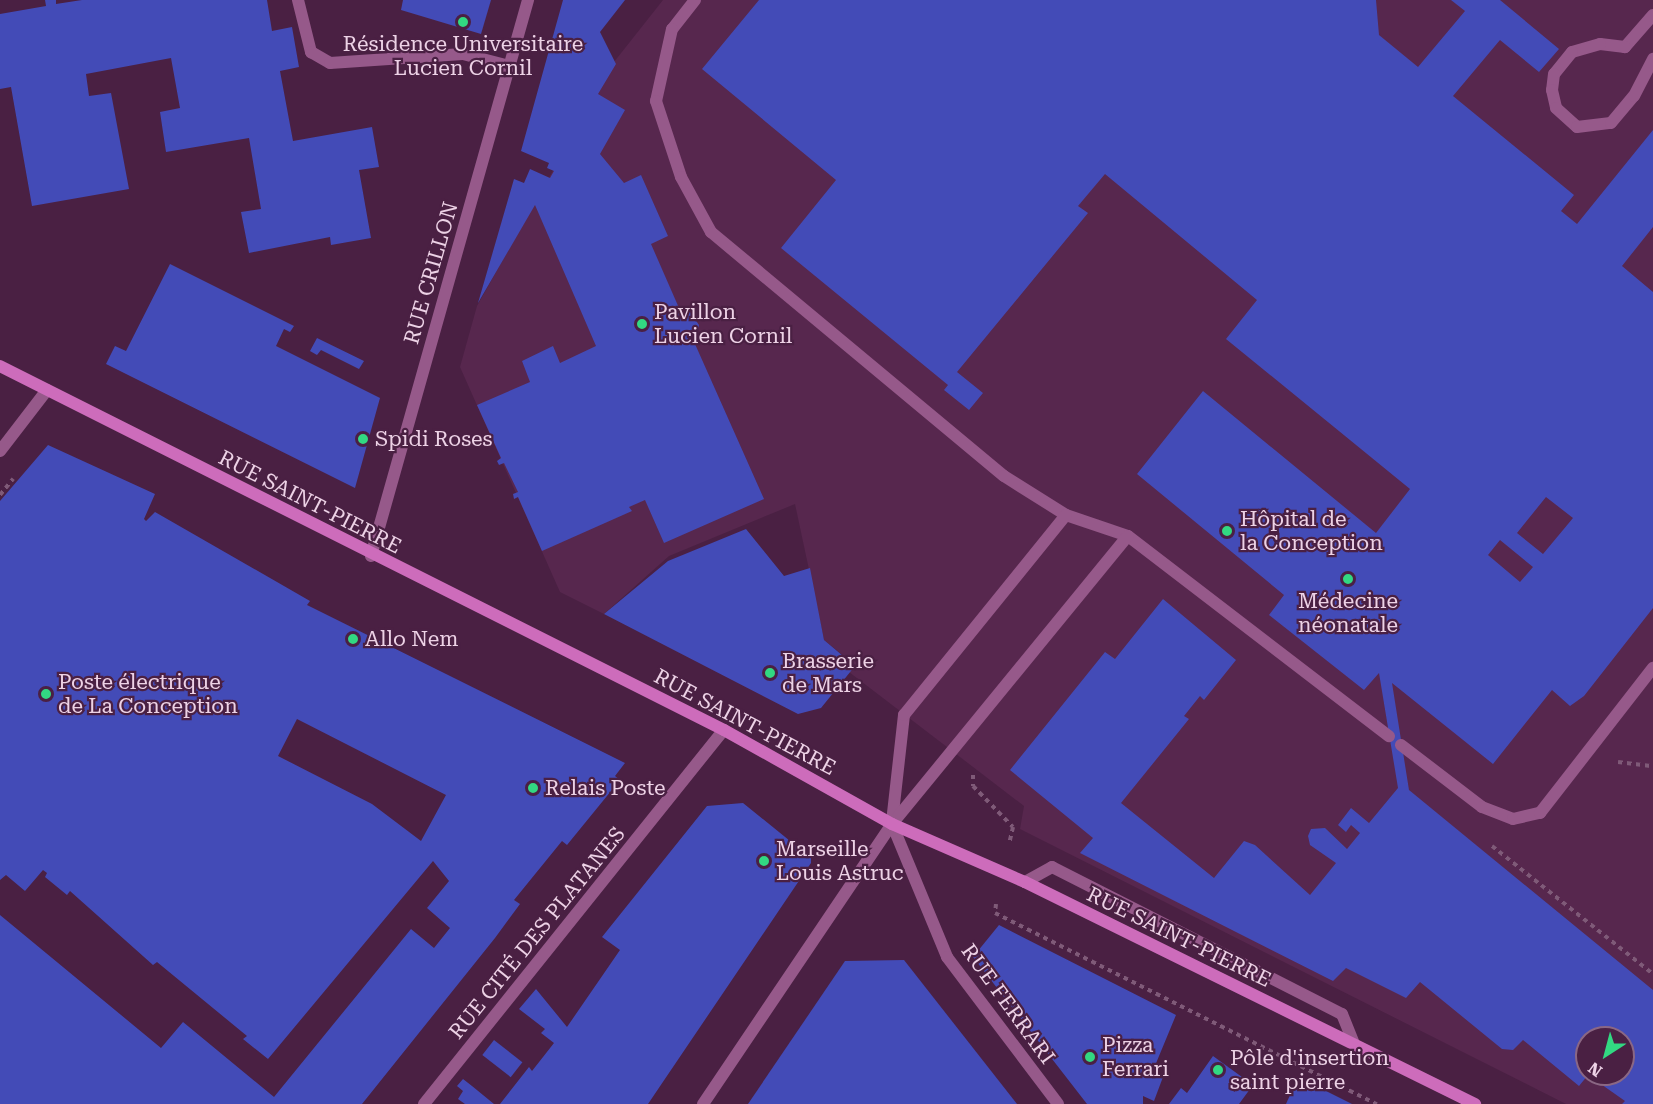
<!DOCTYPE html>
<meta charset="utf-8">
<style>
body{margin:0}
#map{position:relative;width:1653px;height:1104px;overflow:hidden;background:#4a2043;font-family:"Roboto Serif",serif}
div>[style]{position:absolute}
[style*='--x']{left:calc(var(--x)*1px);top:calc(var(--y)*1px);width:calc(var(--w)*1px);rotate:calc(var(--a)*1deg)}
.built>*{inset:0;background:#57274e}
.building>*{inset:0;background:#434bb7;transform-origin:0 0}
.path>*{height:4px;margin-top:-2px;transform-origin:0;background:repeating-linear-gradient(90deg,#7f5a78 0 4.5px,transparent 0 9px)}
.lane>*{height:12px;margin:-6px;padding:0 6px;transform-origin:6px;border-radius:6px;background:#96598a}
.street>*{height:12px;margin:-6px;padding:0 6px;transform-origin:6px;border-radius:6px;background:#96598a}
.secondary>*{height:12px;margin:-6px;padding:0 6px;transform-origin:6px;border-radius:6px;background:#cd6cbb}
.dots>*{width:16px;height:16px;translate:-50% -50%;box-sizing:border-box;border:3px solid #4a2043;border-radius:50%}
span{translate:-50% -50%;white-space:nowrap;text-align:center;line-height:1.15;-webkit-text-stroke:4.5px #4a2043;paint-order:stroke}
.poi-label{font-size:21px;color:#edd2e6}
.left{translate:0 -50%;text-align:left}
.street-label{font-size:21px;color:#edd2e6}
.north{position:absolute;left:1575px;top:1026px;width:60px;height:60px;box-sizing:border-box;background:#4a2043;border:2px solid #8b6784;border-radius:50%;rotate:216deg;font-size:16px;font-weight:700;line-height:24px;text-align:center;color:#edd2e6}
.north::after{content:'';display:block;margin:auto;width:21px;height:27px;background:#32d882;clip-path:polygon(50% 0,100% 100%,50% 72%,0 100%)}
</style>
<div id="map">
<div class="built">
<div style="clip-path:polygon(evenodd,663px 0,1653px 0,1653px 1104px,1566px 1104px,1020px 829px,1024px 806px,849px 672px,855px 665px,824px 640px,795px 504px,669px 556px,604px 614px,560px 592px,460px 367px,477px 306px,614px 62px,663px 0,1587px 1038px,1623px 1038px,1623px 1074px,1587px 1074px,1587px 1038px)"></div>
</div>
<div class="building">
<div style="clip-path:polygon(45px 0,56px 0,56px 4px,82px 0,267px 0,272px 31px,292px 27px,299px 67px,280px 71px,293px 141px,372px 127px,379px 167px,359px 170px,371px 238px,331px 245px,330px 237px,249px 253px,241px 212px,261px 209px,249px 138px,166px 152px,160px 112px,180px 108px,171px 58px,86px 74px,89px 96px,111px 93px,129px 189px,32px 206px,11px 87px,0 89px,0 14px,46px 6px)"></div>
<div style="clip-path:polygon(403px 0,491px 0,481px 34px,401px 10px)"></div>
<div style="clip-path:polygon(563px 0,625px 0,600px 32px,616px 64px,598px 94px,625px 110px,600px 154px,624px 183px,641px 175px,668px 236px,651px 244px,679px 308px,690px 312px,699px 325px,695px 344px,764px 499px,664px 543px,645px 500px,629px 507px,632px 511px,542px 551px,518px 497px,514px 499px,513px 494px,518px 492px,504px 463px,499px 465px,497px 461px,501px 458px,477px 405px,530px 382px,522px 361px,553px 346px,560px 363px,596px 346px,535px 205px,478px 303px,514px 179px,524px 183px,530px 169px,550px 178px,554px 171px,547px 168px,549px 163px,521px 151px)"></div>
<div style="clip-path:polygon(evenodd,759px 0,1376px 0,1379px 35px,1418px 67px,1465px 11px,1451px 0,1500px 0,1559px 49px,1539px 72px,1500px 40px,1453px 96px,1574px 195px,1561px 211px,1577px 224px,1653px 130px,1653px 227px,1622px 266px,1653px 292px,1653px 608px,1584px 696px,1570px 706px,1552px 690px,1493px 764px,1392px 683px,1409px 790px,1653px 990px,1653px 1104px,1622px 1104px,1625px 1101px,1588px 1075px,1579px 1086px,1523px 1040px,1513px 1050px,1502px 1049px,1420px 982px,1406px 998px,1346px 968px,1333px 981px,1080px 853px,1093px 838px,1010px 770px,1105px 652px,1115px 659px,1163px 599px,1236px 660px,1204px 700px,1200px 696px,1184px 716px,1189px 719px,1121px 803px,1214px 878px,1244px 841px,1255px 845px,1310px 895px,1336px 863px,1310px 845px,1308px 836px,1311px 829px,1325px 828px,1347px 849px,1360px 833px,1351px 825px,1346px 832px,1338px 825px,1351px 808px,1369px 823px,1398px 788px,1379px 673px,1364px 690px,1269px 615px,1284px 595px,1137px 474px,1203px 391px,1376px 533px,1410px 489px,1226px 339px,1257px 300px,1105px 174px,1078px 206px,1088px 213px,957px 372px,983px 393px,969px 410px,944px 390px,948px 385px,781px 248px,836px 180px,702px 69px,759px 0,1546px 497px,1573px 518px,1543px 554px,1517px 533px,1546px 497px,759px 0,1500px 540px,1533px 567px,1520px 582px,1488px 555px,1500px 540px,759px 0,1587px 1038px,1623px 1038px,1623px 1074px,1587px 1074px,1587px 1038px)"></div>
<div style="clip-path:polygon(170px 264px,294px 326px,290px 332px,284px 329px,276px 346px,380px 398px,355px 488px,106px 364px,115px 346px,126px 351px)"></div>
<div style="clip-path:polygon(317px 338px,364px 361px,359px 369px,321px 350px,317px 355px,310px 351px)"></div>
<div style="clip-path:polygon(evenodd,48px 445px,155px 494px,144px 519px,146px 521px,155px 512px,310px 601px,307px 605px,625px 763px,615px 776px,620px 780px,567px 845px,562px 841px,514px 900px,520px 904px,495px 938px,362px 1104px,0 1104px,0 915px,161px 1048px,183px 1022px,274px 1097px,411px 929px,434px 948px,450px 928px,427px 908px,449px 881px,433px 861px,268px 1059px,243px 1039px,247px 1036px,157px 962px,153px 965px,70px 891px,67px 895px,45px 877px,47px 873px,43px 870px,25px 891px,6px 875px,0 880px,0 501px,48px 445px,297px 719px,446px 795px,421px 841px,372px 804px,278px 756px,297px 719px)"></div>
<div style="clip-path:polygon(746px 529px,784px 576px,810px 568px,824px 640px,855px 666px,821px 708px,798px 714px,604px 614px,668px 561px)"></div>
<div style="clip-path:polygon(743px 803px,811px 858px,811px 863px,648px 1104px,500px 1104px,529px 1067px,532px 1071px,554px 1043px,541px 1033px,545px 1029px,519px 1009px,536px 989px,567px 1027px,620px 950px,602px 937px,707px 806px)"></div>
<div style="clip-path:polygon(999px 925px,1176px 1015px,1152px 1073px,1163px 1077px,1154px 1101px,1143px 1096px,1143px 1104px,1087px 1104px,973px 957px)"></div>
<div style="clip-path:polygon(904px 960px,1017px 1104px,748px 1104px,845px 961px)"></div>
<div style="left:494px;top:1040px;width:36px;height:19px;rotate:38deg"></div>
<div style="clip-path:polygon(1213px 1056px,1253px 1085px,1239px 1104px,1169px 1104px,1181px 1088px,1187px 1093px)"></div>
<div style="clip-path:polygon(1298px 1077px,1352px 1104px,1286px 1104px)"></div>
<div style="clip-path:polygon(463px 1079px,472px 1086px,494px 1104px,465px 1104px,458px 1099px,463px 1091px,457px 1086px)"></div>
</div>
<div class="path">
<div style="--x:0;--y:495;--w:21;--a:-51"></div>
<div style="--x:1618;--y:762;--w:35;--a:7"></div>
<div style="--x:973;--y:775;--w:11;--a:90"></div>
<div style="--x:973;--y:786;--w:57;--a:45.7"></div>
<div style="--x:1013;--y:827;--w:17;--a:103"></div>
<div style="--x:1492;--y:846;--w:206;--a:38.5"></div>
<div style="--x:996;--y:904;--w:9;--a:96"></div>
<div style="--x:995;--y:913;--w:427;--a:26.6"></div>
</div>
<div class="lane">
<div style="--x:298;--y:0;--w:54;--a:76"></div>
<div style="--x:311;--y:52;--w:22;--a:30"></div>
<div style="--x:330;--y:63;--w:133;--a:-3.9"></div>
<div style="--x:463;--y:54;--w:48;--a:14.6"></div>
<div style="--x:695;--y:0;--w:37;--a:128"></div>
<div style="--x:672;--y:29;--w:74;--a:102.5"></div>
<div style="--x:656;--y:101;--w:80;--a:71.8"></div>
<div style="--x:681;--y:177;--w:63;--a:61.4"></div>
<div style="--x:711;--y:232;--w:381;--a:39.8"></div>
<div style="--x:1004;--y:476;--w:73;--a:32.2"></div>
<div style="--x:1066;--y:515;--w:65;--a:18.7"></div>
<div style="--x:1128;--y:536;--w:329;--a:37.5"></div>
<div style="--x:1653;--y:15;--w:43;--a:131.2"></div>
<div style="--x:1625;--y:47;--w:25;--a:-173"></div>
<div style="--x:1600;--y:44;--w:29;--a:164"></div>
<div style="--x:1572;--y:52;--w:28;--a:129"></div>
<div style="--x:1554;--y:74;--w:16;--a:97"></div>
<div style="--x:1552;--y:90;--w:18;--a:77"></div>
<div style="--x:1556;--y:108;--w:28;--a:42"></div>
<div style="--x:1577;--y:127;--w:34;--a:-7"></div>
<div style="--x:1611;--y:123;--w:35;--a:-50"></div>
<div style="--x:1634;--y:96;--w:42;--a:-62.8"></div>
<div style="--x:1401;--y:745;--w:102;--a:37.4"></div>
<div style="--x:1482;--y:807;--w:33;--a:21"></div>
<div style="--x:1513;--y:819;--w:28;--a:-13"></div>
<div style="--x:1540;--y:813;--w:184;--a:-52.1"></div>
<div style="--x:892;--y:822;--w:108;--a:-83.6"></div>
<div style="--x:904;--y:715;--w:257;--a:-51"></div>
<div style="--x:892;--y:824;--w:372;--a:-50.7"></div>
<div style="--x:1025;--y:882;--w:31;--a:-29"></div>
<div style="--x:1052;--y:867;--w:325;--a:26.9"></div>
<div style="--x:1342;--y:1014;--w:32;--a:68"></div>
</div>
<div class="street">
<div style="--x:0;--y:451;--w:77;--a:-52.4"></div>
<div style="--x:371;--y:556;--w:578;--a:-74.23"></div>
<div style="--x:892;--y:824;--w:144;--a:67.5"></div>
<div style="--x:947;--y:957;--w:184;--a:52.9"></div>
<div style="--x:424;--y:1104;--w:479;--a:-51.3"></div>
<div style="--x:703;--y:1104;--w:338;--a:-56"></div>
</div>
<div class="secondary">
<div style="--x:0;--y:366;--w:810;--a:26.69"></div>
<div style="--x:724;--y:730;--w:193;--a:29.2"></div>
<div style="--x:892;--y:824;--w:145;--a:23.6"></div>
<div style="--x:1025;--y:882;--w:502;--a:26.26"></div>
</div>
<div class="dots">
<div style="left:463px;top:22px;background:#32d882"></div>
<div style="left:642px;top:324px;background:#32d882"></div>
<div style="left:363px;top:439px;background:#32d882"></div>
<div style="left:1227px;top:531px;background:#32d882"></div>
<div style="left:1348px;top:579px;background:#32d882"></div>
<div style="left:353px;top:639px;background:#32d882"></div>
<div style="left:770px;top:673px;background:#32d882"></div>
<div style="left:46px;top:694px;background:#32d882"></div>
<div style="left:533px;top:788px;background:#32d882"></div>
<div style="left:764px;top:861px;background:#32d882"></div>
<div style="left:1090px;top:1057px;background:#32d882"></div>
<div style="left:1218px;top:1070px;background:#32d882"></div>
</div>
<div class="poi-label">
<span style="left:463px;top:56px">Résidence Universitaire<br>Lucien Cornil</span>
<span class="left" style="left:654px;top:324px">Pavillon<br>Lucien Cornil</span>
<span class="left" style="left:375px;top:439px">Spidi Roses</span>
<span class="left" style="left:1240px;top:531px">Hôpital de<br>la Conception</span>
<span style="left:1348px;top:613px">Médecine<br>néonatale</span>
<span class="left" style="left:365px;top:639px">Allo Nem</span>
<span class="left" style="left:782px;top:673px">Brasserie<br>de Mars</span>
<span class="left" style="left:58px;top:694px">Poste électrique<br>de La Conception</span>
<span class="left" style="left:545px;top:788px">Relais Poste</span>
<span class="left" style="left:776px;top:861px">Marseille<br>Louis Astruc</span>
<span class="left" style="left:1102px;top:1057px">Pizza<br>Ferrari</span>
<span class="left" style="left:1230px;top:1070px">Pôle d'insertion<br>saint pierre</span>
</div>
<div class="street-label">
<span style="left:431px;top:273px;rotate:-74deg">RUE CRILLON</span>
<span style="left:310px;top:502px;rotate:27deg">RUE SAINT-PIERRE</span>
<span style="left:745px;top:722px;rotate:28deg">RUE SAINT-PIERRE</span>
<span style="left:537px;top:933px;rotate:-51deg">RUE CITÉ DES PLATANES</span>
<span style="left:1179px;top:937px;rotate:26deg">RUE SAINT-PIERRE</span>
<span style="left:1008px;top:1004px;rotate:54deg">RUE FERRARI</span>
</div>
<div class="north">N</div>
</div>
